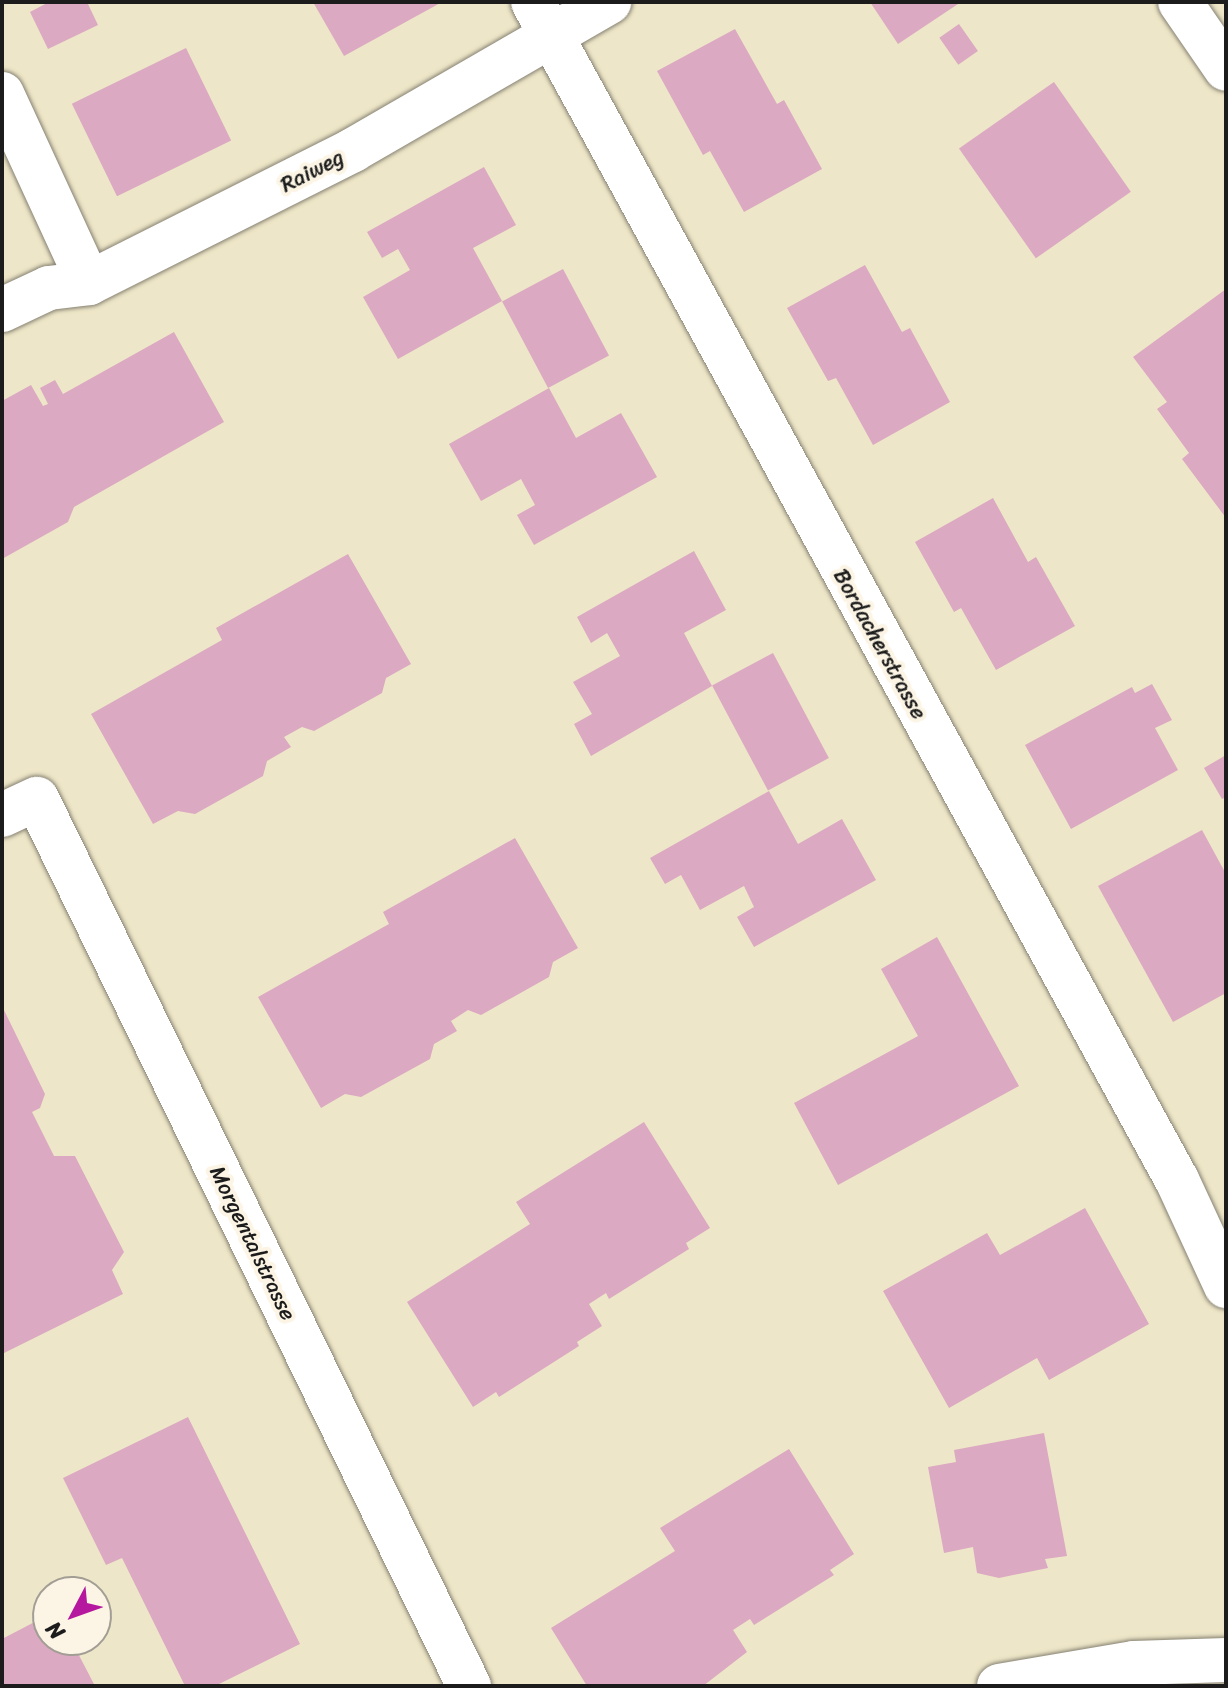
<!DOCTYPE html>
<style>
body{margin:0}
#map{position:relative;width:1228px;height:1688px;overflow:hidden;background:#eee6c8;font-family:Sriracha,sans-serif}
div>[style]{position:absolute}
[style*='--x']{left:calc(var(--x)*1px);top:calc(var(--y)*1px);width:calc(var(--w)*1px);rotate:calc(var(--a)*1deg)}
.building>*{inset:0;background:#dba9c1;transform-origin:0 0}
.roads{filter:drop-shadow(0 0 2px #858172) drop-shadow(0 0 2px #858172)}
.minor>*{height:44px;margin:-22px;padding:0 22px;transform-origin:22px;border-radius:22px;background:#fff}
span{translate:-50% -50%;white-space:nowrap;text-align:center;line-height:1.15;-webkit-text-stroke:8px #fcf5e5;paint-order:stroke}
.street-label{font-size:22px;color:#1c1c1c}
.frame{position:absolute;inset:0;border:4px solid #1c1c1c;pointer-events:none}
.north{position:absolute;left:32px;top:1576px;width:80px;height:80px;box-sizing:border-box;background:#fcf5e5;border:2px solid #a29e95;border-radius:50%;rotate:229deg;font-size:22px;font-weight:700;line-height:32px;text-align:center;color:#1c1c1c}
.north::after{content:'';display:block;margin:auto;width:28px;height:36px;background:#b5179e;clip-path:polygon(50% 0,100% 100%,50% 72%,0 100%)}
</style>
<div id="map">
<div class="building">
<div style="clip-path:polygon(49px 2px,87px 2px,98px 25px,48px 49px,30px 12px)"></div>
<div style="clip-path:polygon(313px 2px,442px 2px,344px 56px)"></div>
<div style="clip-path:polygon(870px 2px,961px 2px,898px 44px)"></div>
<div style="left:959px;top:24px;width:33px;height:24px;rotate:55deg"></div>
<div style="clip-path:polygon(735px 29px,777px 104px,784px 100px,822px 169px,744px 212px,710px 151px,703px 155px,657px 71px)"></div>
<div style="left:186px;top:48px;width:103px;height:127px;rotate:64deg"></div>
<div style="left:1054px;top:82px;width:134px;height:116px;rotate:55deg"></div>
<div style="clip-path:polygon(484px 167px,516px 225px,473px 248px,502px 301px,398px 359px,363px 297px,410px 270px,398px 249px,382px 258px,367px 232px)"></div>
<div style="clip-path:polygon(865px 265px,902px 332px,910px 328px,950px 402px,873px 445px,836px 378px,828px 381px,787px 308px)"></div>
<div style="left:563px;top:269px;width:98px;height:69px;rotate:62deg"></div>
<div style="clip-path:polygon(1226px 289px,1226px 518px,1182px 459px,1189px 453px,1157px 409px,1167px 402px,1133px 357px)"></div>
<div style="clip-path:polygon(174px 332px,224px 422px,74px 507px,68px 522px,2px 559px,2px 401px,31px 385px,43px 406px,48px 404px,40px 388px,55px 380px,63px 394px)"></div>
<div style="clip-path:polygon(549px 388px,576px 438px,621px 413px,657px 477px,534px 545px,517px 515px,535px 505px,521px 479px,481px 501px,449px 444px)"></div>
<div style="clip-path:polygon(993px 498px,1028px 562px,1036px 557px,1075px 626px,996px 670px,961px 608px,954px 612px,915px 542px)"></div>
<div style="clip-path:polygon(694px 551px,726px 610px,684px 633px,712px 686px,591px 756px,574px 724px,592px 714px,573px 682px,620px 656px,607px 633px,591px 643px,577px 617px)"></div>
<div style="clip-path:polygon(348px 554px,411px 664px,386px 678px,382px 693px,314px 731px,302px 727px,284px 737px,291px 747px,267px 761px,263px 776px,195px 814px,178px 811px,153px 824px,91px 714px,222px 640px,216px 628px)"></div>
<div style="left:773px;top:653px;width:119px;height:69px;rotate:62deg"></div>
<div style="clip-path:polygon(1152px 684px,1172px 720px,1155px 728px,1178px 770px,1071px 829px,1025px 745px,1132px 687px,1135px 693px)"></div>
<div style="clip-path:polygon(1226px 755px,1226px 797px,1222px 799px,1204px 768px)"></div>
<div style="clip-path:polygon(769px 791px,798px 844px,842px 819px,876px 880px,754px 947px,737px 917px,754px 907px,744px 886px,700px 910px,681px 875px,665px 884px,650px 858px)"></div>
<div style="clip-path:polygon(1202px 830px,1226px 874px,1226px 993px,1173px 1022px,1098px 886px)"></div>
<div style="clip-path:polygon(515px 838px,578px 948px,553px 962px,549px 977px,481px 1015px,468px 1010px,451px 1021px,457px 1031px,434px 1044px,430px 1059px,361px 1097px,345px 1094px,321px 1108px,258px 997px,389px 924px,383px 912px)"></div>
<div style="clip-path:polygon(937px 937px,1019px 1086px,838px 1185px,794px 1103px,918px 1036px,881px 969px)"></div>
<div style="clip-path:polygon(2px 1006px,45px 1094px,40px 1108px,32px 1112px,54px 1156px,75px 1156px,124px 1252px,112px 1270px,123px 1294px,2px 1354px)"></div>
<div style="clip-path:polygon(644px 1122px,710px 1228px,686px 1243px,689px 1249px,609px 1299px,606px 1293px,589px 1304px,602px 1326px,577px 1342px,579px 1346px,499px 1397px,496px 1392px,473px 1407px,407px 1302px,530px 1224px,516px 1202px)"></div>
<div style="clip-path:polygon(1085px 1208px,1149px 1324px,1049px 1380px,1037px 1358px,949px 1408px,883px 1291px,987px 1233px,1000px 1255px)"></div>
<div style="clip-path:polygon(188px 1417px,300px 1644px,215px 1686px,185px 1686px,122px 1558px,106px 1565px,63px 1478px)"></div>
<div style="clip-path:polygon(1044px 1433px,1067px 1556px,1045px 1559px,1048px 1568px,999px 1578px,977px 1573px,973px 1547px,944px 1553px,928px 1467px,956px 1462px,954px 1450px)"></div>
<div style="clip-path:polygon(789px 1449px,854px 1554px,830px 1570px,834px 1575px,754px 1625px,750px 1619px,733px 1630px,747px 1652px,703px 1686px,587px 1686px,551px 1628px,675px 1551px,660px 1528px)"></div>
<div style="clip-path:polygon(48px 1615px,48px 1640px,71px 1640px,95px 1686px,2px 1686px,2px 1639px)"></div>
</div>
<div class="roads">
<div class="minor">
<div style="--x:533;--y:2;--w:1343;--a:61.34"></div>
<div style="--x:1177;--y:1180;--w:117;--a:65.2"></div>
<div style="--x:1180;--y:2;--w:81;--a:55.5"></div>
<div style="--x:2;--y:94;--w:208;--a:65.3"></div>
<div style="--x:2;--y:310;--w:52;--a:-25.1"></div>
<div style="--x:49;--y:288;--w:40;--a:-7.1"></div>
<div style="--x:89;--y:283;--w:296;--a:-26.7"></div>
<div style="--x:353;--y:150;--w:296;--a:-30"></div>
<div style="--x:2;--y:815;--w:38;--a:-25"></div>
<div style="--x:37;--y:799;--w:987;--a:64.03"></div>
<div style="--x:999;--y:1686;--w:137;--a:-9.7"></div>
<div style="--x:1134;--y:1663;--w:92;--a:-1.9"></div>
</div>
</div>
<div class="street-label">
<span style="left:312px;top:171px;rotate:-27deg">Raiweg</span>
<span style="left:880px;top:644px;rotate:61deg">Bordacherstrasse</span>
<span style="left:253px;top:1243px;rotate:64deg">Morgentalstrasse</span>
</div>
<div class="frame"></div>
<div class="north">N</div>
</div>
